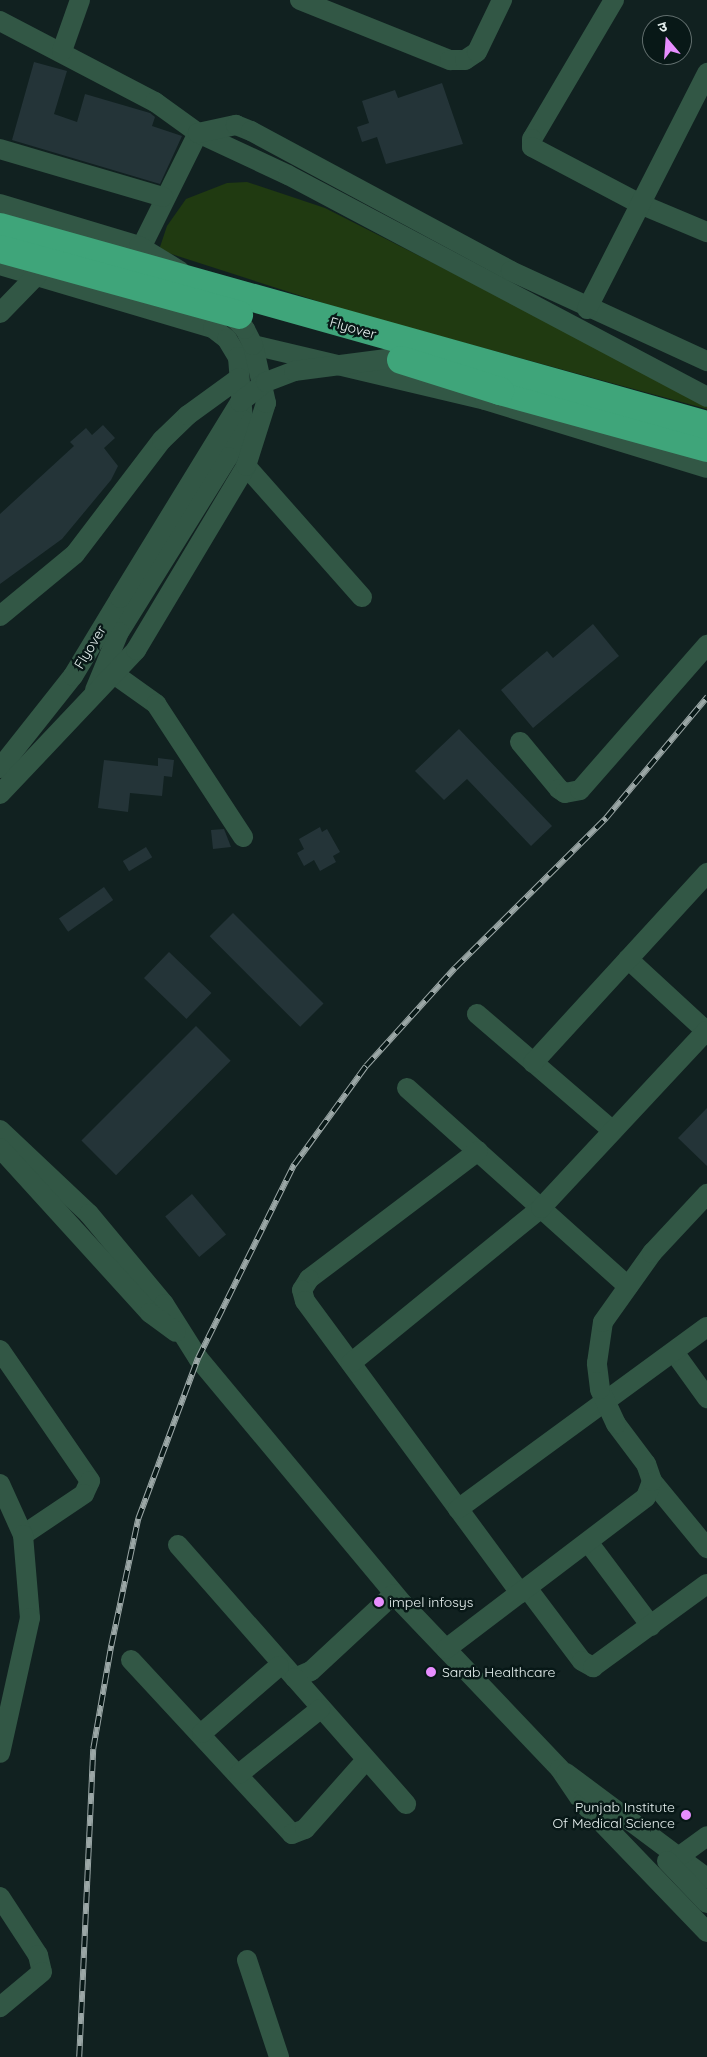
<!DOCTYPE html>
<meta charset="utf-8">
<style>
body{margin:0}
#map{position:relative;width:707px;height:2057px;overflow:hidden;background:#112120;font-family:Quicksand,"Noto Sans Devanagari",sans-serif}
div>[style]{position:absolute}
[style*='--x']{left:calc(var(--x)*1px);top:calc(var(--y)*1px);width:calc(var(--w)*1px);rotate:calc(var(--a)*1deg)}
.green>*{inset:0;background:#203a11}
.building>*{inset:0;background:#243438;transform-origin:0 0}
.minor>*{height:20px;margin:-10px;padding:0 10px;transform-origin:10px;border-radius:10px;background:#325745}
.highway>*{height:28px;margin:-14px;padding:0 14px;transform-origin:14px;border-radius:14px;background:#3fa57a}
.rail>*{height:5.5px;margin-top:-2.75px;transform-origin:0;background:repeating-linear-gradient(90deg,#081817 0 11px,#9ba7a6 0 22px);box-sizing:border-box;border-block:1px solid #9ba7a6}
.minor-bridge>*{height:20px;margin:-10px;padding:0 10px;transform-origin:10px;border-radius:10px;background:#325745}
.highway-bridge>*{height:28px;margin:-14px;padding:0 14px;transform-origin:14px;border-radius:14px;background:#3fa57a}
.dots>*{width:14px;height:14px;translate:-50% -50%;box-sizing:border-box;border:2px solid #081817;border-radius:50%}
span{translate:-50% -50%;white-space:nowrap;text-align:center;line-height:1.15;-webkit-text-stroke:5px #081817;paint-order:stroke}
.street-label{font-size:14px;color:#e8f2f1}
.poi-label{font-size:14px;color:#e8f2f1}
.left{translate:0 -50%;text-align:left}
.right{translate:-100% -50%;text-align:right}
.north{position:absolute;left:642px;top:15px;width:50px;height:50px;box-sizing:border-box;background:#081817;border:1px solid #626f6e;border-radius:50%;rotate:342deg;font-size:14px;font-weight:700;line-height:20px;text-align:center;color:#e8f2f1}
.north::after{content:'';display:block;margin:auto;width:18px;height:22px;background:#e88eff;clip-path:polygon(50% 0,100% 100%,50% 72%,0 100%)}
</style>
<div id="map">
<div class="green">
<div style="clip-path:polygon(247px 182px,325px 208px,707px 402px,707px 409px,348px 311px,159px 250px,167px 226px,186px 199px,227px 183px)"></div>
</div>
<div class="building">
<div style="clip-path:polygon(34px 62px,67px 71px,54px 114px,77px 122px,85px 94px,150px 113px,155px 117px,152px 126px,182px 136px,160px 184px,12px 140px)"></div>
<div style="clip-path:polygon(442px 83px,463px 144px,386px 164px,377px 137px,362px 142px,357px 127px,369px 123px,362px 101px,395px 90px,398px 98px)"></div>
<div style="clip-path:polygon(103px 425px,115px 438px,104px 448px,118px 466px,111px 480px,62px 539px,0 584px,0 514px,74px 446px,70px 442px,86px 428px,92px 435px)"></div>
<div style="clip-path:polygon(593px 624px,619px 656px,533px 728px,501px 690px,547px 651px,553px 658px)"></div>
<div style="clip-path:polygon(459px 729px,552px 826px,531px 846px,467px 779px,444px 800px,415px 771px)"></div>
<div style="clip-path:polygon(158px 758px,174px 760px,172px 777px,164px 776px,162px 796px,130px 793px,128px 812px,98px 808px,104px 760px,158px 766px)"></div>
<div style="clip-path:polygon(320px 827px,322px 832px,327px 829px,340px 852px,333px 856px,336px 862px,320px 871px,314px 860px,304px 866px,297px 853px,304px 849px,299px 839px)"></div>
<div style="clip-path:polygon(224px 829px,231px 847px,213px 849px,211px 830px)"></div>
<div style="left:146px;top:847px;width:12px;height:27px;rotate:59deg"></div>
<div style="left:104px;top:887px;width:16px;height:55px;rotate:55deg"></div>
<div style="left:233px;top:913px;width:128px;height:33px;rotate:45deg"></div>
<div style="left:169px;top:952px;width:59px;height:36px;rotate:44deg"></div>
<div style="left:196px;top:1026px;width:49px;height:162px;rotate:45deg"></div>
<div style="clip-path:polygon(707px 1108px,707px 1166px,678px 1138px)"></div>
<div style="left:192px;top:1194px;width:53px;height:35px;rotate:50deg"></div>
</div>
<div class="minor">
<div style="--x:300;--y:0;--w:162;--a:21.8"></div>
<div style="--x:450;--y:60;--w:15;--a:0"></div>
<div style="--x:465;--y:60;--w:14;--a:-34"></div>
<div style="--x:477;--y:52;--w:58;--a:-64.3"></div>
<div style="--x:614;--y:0;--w:161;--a:120.5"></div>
<div style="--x:532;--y:139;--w:8;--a:90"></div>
<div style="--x:532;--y:147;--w:122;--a:27.8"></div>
<div style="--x:640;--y:204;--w:73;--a:22.7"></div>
<div style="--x:0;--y:21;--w:175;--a:27.6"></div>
<div style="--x:155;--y:102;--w:53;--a:35.8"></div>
<div style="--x:198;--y:133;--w:140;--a:116.4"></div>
<div style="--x:62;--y:51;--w:54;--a:-70.6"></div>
<div style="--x:198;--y:133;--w:99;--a:25"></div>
<div style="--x:288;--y:175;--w:474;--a:27.9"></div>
<div style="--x:198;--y:133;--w:39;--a:-12"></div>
<div style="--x:236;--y:125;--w:16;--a:22"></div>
<div style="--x:251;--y:131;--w:295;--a:28.3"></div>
<div style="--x:511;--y:271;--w:216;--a:24.7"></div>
<div style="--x:0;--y:149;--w:170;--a:16.4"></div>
<div style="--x:0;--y:204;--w:145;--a:16.8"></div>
<div style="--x:139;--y:246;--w:48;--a:31.4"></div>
<div style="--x:0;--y:265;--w:222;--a:16.5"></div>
<div style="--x:213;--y:328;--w:18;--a:38"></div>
<div style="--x:227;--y:339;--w:21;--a:59"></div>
<div style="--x:238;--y:357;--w:63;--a:85.5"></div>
<div style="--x:243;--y:420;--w:40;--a:112"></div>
<div style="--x:228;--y:457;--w:206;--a:121.9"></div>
<div style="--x:119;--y:632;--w:63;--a:112.5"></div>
<div style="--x:587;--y:309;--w:265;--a:-63"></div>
<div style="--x:0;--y:313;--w:53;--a:-45.8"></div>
<div style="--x:253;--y:345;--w:238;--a:13.3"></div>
<div style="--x:485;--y:400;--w:232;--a:17"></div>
<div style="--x:246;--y:466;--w:175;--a:48.5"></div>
<div style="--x:0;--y:616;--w:97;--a:-39.6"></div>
<div style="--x:75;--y:554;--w:143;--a:-52.7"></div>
<div style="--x:162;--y:440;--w:36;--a:-44"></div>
<div style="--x:188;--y:415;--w:63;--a:-36"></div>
<div style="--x:114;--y:674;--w:52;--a:35.5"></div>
<div style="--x:156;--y:704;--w:159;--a:56.8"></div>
<div style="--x:520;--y:742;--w:61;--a:50.3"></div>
<div style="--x:559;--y:789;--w:7;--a:34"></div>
<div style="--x:565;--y:793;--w:15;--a:-11"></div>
<div style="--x:580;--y:790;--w:193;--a:-48.8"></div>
<div style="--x:0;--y:768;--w:117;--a:-51.6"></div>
<div style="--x:73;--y:676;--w:91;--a:-58.9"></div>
<div style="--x:0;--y:794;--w:198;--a:-46.6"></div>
<div style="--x:136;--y:650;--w:214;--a:-59.1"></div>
<div style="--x:246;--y:466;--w:66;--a:-72.4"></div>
<div style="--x:266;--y:403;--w:59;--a:-102.6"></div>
<div style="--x:253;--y:345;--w:18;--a:-117"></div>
<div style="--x:245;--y:329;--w:28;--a:-135"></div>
<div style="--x:628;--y:959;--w:108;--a:42.7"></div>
<div style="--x:477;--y:1014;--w:179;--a:40.7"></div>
<div style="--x:533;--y:1063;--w:258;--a:-47.5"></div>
<div style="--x:407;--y:1088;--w:297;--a:41.9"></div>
<div style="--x:0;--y:1130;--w:122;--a:43.3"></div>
<div style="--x:89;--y:1214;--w:117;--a:50.2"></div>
<div style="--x:164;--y:1304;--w:64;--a:57.8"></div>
<div style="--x:198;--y:1358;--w:320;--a:50.2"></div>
<div style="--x:403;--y:1604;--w:228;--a:46.4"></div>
<div style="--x:560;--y:1769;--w:41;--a:55.9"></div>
<div style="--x:583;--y:1803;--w:179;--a:46.1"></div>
<div style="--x:0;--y:1148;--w:223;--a:47.7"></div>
<div style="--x:150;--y:1313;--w:32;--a:36"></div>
<div style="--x:478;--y:1151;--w:212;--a:142.9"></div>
<div style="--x:309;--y:1279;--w:13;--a:122"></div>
<div style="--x:302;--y:1290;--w:11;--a:75"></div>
<div style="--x:305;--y:1301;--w:363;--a:53.6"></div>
<div style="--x:0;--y:1350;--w:159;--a:55.5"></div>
<div style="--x:90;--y:1481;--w:14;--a:115"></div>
<div style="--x:84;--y:1494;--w:73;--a:146.1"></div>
<div style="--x:674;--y:1352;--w:57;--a:54.3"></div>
<div style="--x:351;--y:1363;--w:245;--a:-39.2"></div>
<div style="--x:541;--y:1208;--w:242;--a:-47"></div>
<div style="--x:652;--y:1481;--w:87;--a:50.6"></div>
<div style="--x:0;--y:1484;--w:56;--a:65.7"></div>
<div style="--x:23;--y:1535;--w:83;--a:85.2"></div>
<div style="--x:30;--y:1618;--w:138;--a:102.5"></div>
<div style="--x:458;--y:1509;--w:308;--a:-36.2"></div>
<div style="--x:588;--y:1542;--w:105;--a:53.1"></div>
<div style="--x:178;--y:1545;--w:177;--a:48.7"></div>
<div style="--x:295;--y:1678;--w:17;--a:-24"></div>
<div style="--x:311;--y:1671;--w:113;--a:-42.9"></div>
<div style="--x:527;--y:1588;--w:91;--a:53"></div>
<div style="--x:582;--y:1661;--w:13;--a:29"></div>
<div style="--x:593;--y:1667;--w:141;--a:-36.1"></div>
<div style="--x:446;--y:1649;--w:251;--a:-37.2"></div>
<div style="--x:646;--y:1497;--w:17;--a:-69"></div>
<div style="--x:652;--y:1481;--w:18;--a:-109"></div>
<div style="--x:646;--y:1464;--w:50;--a:-126.9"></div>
<div style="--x:616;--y:1424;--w:38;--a:-115"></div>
<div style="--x:600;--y:1389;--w:26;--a:-97"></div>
<div style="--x:597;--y:1363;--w:41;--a:-81.7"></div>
<div style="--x:603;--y:1322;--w:85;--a:-54.6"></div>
<div style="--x:652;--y:1253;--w:81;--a:-47"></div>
<div style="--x:131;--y:1660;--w:237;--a:47.2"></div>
<div style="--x:292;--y:1834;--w:14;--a:-21"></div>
<div style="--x:305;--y:1829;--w:92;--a:-48.5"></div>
<div style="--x:295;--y:1678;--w:168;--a:48.6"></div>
<div style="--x:202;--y:1733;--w:102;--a:-41"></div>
<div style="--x:566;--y:1773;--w:176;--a:36.7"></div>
<div style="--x:239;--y:1774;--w:104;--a:-38.7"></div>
<div style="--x:677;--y:1858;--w:37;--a:-36"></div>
<div style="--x:667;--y:1861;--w:58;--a:46.4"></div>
<div style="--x:0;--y:1897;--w:69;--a:56.8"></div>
<div style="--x:38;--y:1955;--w:17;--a:77"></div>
<div style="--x:42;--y:1972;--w:55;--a:140.2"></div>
<div style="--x:247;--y:1960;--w:102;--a:71.7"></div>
</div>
<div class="highway">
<div style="--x:500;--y:391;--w:215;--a:15.4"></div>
</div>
<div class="rail">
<div style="--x:79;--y:2057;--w:308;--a:-87.4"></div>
<div style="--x:93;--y:1749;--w:105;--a:-80.1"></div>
<div style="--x:111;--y:1646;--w:130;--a:-78"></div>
<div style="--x:138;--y:1519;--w:172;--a:-69.6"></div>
<div style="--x:198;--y:1358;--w:216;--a:-63.6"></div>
<div style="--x:294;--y:1165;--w:122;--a:-54"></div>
<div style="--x:366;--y:1066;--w:132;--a:-47.8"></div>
<div style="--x:455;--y:968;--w:213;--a:-44.8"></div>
<div style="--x:606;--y:818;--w:158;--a:-50.1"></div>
</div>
<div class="minor-bridge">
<div style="--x:120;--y:598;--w:230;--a:-58.5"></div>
<div style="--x:240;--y:402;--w:33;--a:-38"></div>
<div style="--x:266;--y:382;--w:30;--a:-21"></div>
<div style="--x:294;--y:371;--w:101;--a:-7.4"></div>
</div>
<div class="highway-bridge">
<div style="--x:0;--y:227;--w:734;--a:15.65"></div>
<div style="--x:0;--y:249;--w:248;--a:15.4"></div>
<div style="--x:401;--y:360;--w:104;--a:17.4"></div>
</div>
<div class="dots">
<div style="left:379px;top:1602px;background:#e88eff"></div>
<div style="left:431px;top:1672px;background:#e88eff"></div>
<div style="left:686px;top:1815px;background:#e88eff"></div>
</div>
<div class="street-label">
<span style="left:353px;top:328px;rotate:16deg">Flyover</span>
<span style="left:90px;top:647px;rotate:-59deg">Flyover</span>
</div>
<div class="poi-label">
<span class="left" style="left:389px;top:1602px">impel infosys</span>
<span class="left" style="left:442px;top:1672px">Sarab Healthcare</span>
<span class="right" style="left:675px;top:1815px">Punjab Institute<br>Of Medical Science</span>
</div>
<div class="north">उ</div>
</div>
